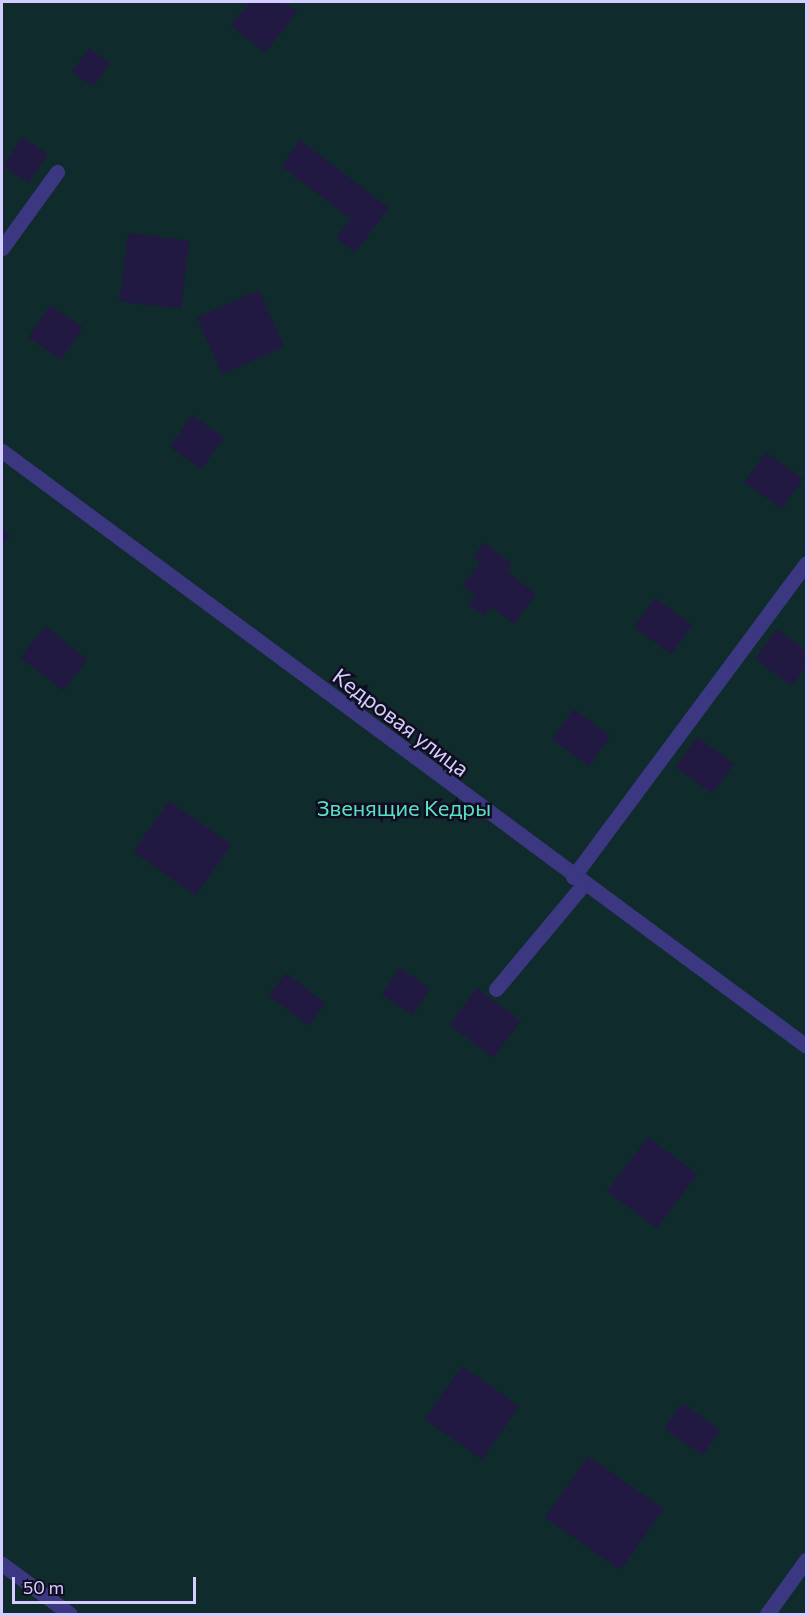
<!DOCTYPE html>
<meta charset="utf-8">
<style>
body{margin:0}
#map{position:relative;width:808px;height:1616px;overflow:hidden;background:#110d21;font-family:Commissioner,sans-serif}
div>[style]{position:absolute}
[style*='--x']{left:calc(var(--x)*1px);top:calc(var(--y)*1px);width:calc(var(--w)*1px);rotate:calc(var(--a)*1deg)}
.green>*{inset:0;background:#102b2b;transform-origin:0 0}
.building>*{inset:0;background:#221942;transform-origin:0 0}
.minor>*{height:15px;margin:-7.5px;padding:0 7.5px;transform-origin:7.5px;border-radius:7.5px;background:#3c3781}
span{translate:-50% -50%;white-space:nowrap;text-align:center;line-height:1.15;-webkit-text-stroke:5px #110d21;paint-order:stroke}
.street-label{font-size:22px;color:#d4cdff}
.park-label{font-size:22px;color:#58e0c3}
.frame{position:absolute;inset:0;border:3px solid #d4cdff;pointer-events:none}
.scale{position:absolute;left:12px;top:1577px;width:184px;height:27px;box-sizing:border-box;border:3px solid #d4cdff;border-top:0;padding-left:8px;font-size:18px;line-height:21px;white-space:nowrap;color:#d4cdff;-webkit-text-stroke:4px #110d21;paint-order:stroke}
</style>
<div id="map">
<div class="green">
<div style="left:2px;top:2px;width:804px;height:1612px"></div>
</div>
<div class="building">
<div style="clip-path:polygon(250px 2px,284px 2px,297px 12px,265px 53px,231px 26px)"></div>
<div style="left:89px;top:48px;width:26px;height:29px;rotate:36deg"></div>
<div style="left:22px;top:137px;width:31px;height:35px;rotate:33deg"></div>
<div style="clip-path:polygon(300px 140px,389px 208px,355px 253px,336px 238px,351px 219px,281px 166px)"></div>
<div style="left:128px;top:233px;width:62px;height:69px;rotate:7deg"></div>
<div style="left:259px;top:290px;width:62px;height:68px;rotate:66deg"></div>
<div style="left:50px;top:305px;width:40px;height:39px;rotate:34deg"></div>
<div style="left:192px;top:415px;width:39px;height:39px;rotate:35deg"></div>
<div style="left:766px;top:452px;width:46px;height:37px;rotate:36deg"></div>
<div style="clip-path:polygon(2px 528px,10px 535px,2px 546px)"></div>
<div style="clip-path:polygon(484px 543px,512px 564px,506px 571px,536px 594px,514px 624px,491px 607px,484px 616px,468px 604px,475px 594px,463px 585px,480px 562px,473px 557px)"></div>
<div style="left:655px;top:598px;width:46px;height:36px;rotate:36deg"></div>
<div style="left:45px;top:626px;width:54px;height:40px;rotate:38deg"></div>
<div style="clip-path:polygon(777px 629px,806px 651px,806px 666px,792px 686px,755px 659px)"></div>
<div style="left:574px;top:709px;width:46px;height:37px;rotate:37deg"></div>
<div style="left:697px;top:737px;width:46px;height:37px;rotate:36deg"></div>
<div style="left:169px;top:801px;width:76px;height:62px;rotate:35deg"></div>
<div style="left:399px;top:968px;width:37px;height:32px;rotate:33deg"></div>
<div style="left:286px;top:973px;width:50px;height:28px;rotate:38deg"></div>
<div style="left:477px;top:988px;width:55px;height:46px;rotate:37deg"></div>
<div style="left:648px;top:1137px;width:62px;height:68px;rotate:37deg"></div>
<div style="left:462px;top:1366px;width:70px;height:65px;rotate:35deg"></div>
<div style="left:682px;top:1403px;width:47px;height:31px;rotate:35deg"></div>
<div style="left:588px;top:1456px;width:92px;height:75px;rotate:35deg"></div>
</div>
<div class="minor">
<div style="--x:2;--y:248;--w:94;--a:-54.1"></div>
<div style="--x:2;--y:451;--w:1000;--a:36.5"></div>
<div style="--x:573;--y:877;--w:391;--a:-53.4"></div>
<div style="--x:496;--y:989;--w:136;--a:-50.1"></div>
<div style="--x:2;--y:1564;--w:84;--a:36.3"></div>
<div style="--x:767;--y:1614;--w:67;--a:-54.2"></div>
</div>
<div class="street-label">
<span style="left:401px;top:722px;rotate:37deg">Кедровая улица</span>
</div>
<div class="park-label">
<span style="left:404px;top:808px">Звенящие Кедры</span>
</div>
<div class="frame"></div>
<div class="scale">50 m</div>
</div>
